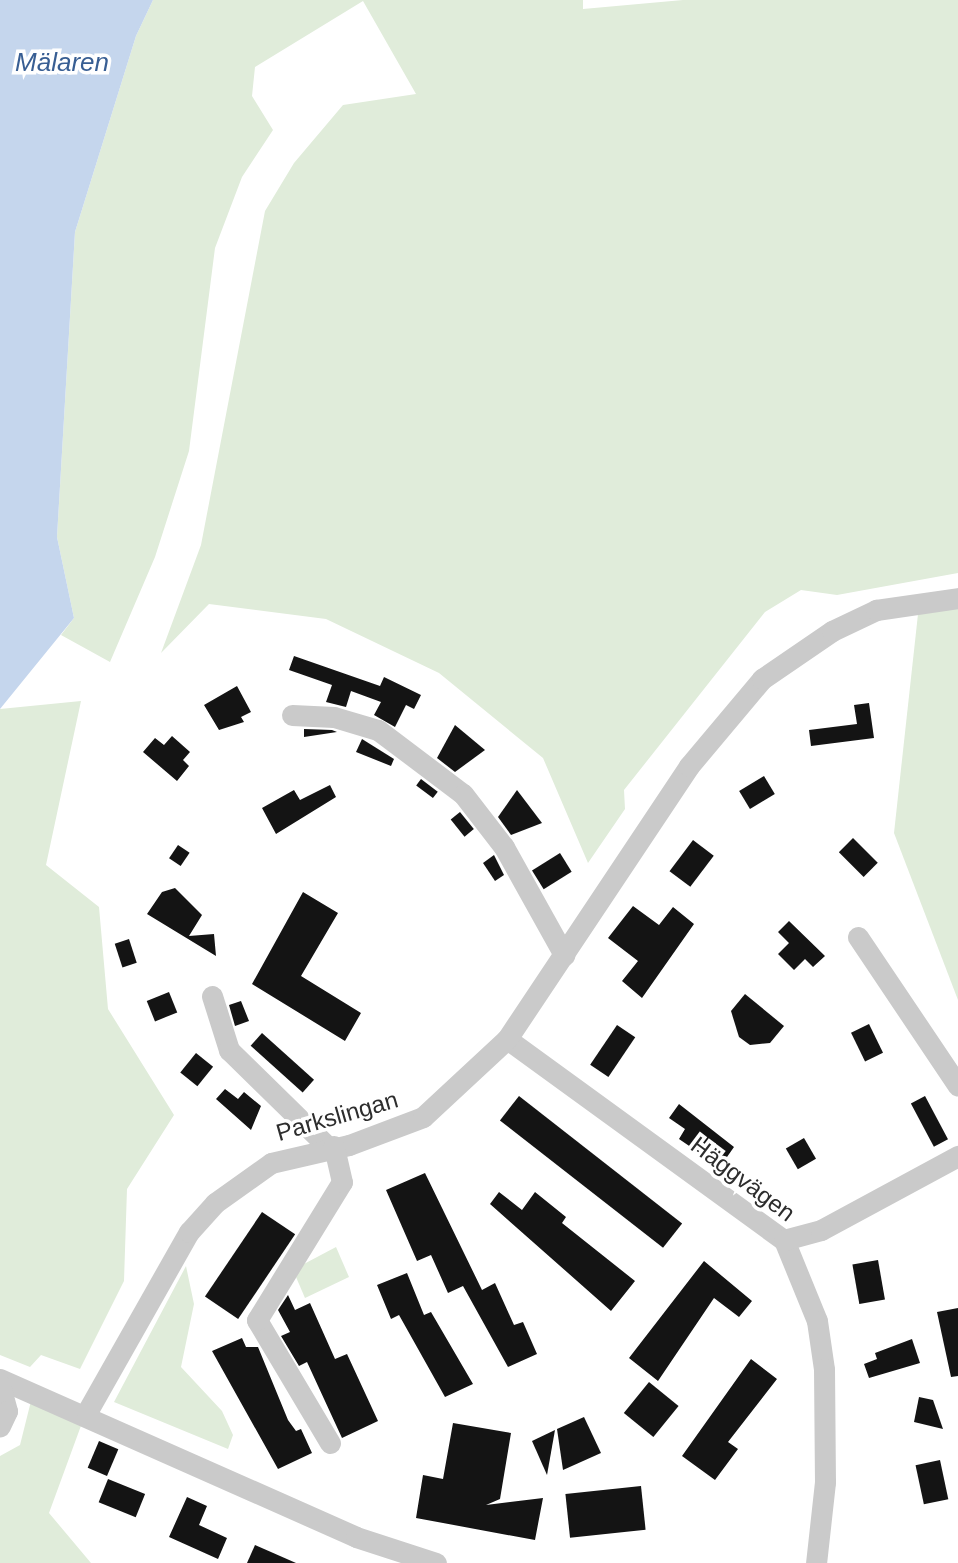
<!DOCTYPE html>
<meta charset="utf-8">
<style>
body{margin:0}
#map{position:relative;width:958px;height:1563px;overflow:hidden;background:#fff;font-family:Helvetica,sans-serif}
div>[style]{position:absolute}
[style*='--x']{left:calc(var(--x)*1px);top:calc(var(--y)*1px);width:calc(var(--w)*1px);rotate:calc(var(--a)*1deg)}
.green>*{inset:0;background:#e0ecda}
.water>*{inset:0;background:#c5d6ed}
.building>*{inset:0;background:#141414;transform-origin:0 0}
.minor>*{height:21px;margin:-10.5px;padding:0 10.5px;transform-origin:10.5px;border-radius:10.5px;background:#cacaca}
span{translate:-50% -50%;white-space:nowrap;text-align:center;line-height:1.15;-webkit-text-stroke:7px #fff;paint-order:stroke}
.street-label{font-size:24px;color:#2d2d2d}
.water-label{font-size:26px;color:#385e93;font-style:italic}
</style>
<div id="map">
<div class="green">
<div style="clip-path:polygon(153px 0,583px 0,583px 9px,683px 0,958px 0,958px 573px,837px 595px,801px 590px,765px 612px,624px 790px,625px 809px,588px 863px,543px 758px,439px 673px,326px 619px,209px 604px,161px 653px,201px 545px,265px 211px,294px 163px,343px 105px,416px 94px,363px 1px,255px 67px,252px 96px,273px 130px,242px 177px,215px 248px,189px 451px,155px 557px,110px 662px,61px 635px,74px 618px,57px 537px,75px 232px,136px 36px)"></div>
<div style="clip-path:polygon(958px 604px,958px 1000px,894px 833px,919px 605px)"></div>
<div style="clip-path:polygon(81px 701px,46px 865px,99px 907px,108px 1009px,174px 1115px,127px 1189px,124px 1281px,80px 1369px,41px 1355px,30px 1367px,0 1355px,0 709px)"></div>
<div style="clip-path:polygon(336px 1247px,349px 1277px,305px 1298px,296px 1277px,302px 1265px)"></div>
<div style="clip-path:polygon(186px 1266px,194px 1304px,181px 1367px,222px 1411px,233px 1435px,228px 1449px,114px 1402px)"></div>
<div style="clip-path:polygon(31px 1401px,82px 1423px,49px 1513px,91px 1563px,0 1563px,0 1456px,20px 1445px)"></div>
</div>
<div class="water">
<div style="clip-path:polygon(0 0,153px 0,136px 36px,75px 232px,57px 537px,74px 618px,0 709px)"></div>
</div>
<div class="building">
<div style="clip-path:polygon(294px 656px,380px 686px,384px 677px,421px 695px,414px 709px,406px 705px,395px 727px,374px 715px,381px 702px,351px 691px,346px 707px,326px 702px,332px 685px,289px 670px)"></div>
<div style="clip-path:polygon(237px 686px,251px 712px,241px 717px,244px 722px,219px 730px,204px 705px)"></div>
<div style="clip-path:polygon(869px 703px,874px 738px,811px 746px,809px 730px,857px 724px,854px 705px)"></div>
<div style="clip-path:polygon(455px 725px,485px 750px,455px 772px,437px 758px)"></div>
<div style="clip-path:polygon(304px 729px,332px 730px,337px 732px,304px 737px)"></div>
<div style="clip-path:polygon(172px 736px,190px 752px,183px 760px,189px 766px,177px 781px,143px 752px,155px 738px,164px 745px)"></div>
<div style="clip-path:polygon(362px 739px,394px 759px,391px 766px,356px 752px)"></div>
<div style="left:764px;top:776px;width:21px;height:29px;rotate:59deg"></div>
<div style="left:421px;top:779px;width:21px;height:8px;rotate:37deg"></div>
<div style="clip-path:polygon(330px 785px,336px 797px,276px 834px,262px 808px,294px 790px,300px 800px)"></div>
<div style="clip-path:polygon(517px 790px,542px 823px,511px 835px,498px 817px)"></div>
<div style="left:460px;top:812px;width:22px;height:12px;rotate:51deg"></div>
<div style="left:853px;top:838px;width:35px;height:20px;rotate:45deg"></div>
<div style="left:693px;top:840px;width:26px;height:39px;rotate:37deg"></div>
<div style="left:178px;top:845px;width:14px;height:16px;rotate:34deg"></div>
<div style="left:560px;top:853px;width:22px;height:33px;rotate:58deg"></div>
<div style="clip-path:polygon(494px 855px,504px 875px,495px 881px,483px 863px)"></div>
<div style="clip-path:polygon(175px 888px,202px 915px,189px 936px,214px 934px,216px 956px,147px 914px,162px 892px)"></div>
<div style="clip-path:polygon(303px 892px,338px 913px,301px 976px,361px 1013px,345px 1041px,252px 984px)"></div>
<div style="clip-path:polygon(633px 906px,659px 925px,673px 907px,694px 924px,642px 998px,622px 981px,638px 961px,608px 938px)"></div>
<div style="clip-path:polygon(789px 921px,825px 956px,813px 967px,805px 959px,794px 970px,778px 954px,789px 943px,778px 932px)"></div>
<div style="left:129px;top:939px;width:25px;height:15px;rotate:72deg"></div>
<div style="left:169px;top:992px;width:22px;height:24px;rotate:68deg"></div>
<div style="clip-path:polygon(745px 994px,784px 1026px,770px 1043px,750px 1045px,739px 1037px,731px 1011px)"></div>
<div style="clip-path:polygon(241px 1001px,249px 1021px,235px 1026px,229px 1005px)"></div>
<div style="left:869px;top:1024px;width:32px;height:20px;rotate:64deg"></div>
<div style="left:617px;top:1025px;width:22px;height:48px;rotate:34deg"></div>
<div style="left:262px;top:1033px;width:70px;height:17px;rotate:42deg"></div>
<div style="left:196px;top:1053px;width:22px;height:25px;rotate:39deg"></div>
<div style="clip-path:polygon(225px 1089px,238px 1099px,244px 1092px,261px 1106px,251px 1130px,216px 1099px)"></div>
<div style="left:519px;top:1096px;width:207px;height:31px;rotate:38deg"></div>
<div style="left:925px;top:1096px;width:49px;height:16px;rotate:62deg"></div>
<div style="clip-path:polygon(679px 1104px,734px 1147px,720px 1167px,679px 1139px,685px 1129px,669px 1118px)"></div>
<div style="left:804px;top:1138px;width:24px;height:21px;rotate:60deg"></div>
<div style="clip-path:polygon(425px 1173px,482px 1290px,495px 1283px,514px 1325px,523px 1322px,537px 1354px,508px 1367px,463px 1286px,448px 1293px,431px 1255px,417px 1261px,386px 1190px)"></div>
<div style="clip-path:polygon(499px 1192px,522px 1210px,535px 1192px,566px 1217px,562px 1223px,635px 1281px,611px 1311px,490px 1204px)"></div>
<div style="left:262px;top:1212px;width:40px;height:102px;rotate:34deg"></div>
<div style="left:878px;top:1260px;width:40px;height:26px;rotate:80deg"></div>
<div style="clip-path:polygon(704px 1261px,752px 1301px,739px 1317px,714px 1298px,658px 1381px,629px 1358px)"></div>
<div style="clip-path:polygon(407px 1273px,424px 1315px,431px 1312px,473px 1384px,445px 1397px,399px 1315px,391px 1319px,377px 1285px)"></div>
<div style="clip-path:polygon(288px 1295px,295px 1310px,310px 1303px,335px 1359px,347px 1354px,378px 1421px,342px 1438px,307px 1362px,299px 1366px,281px 1336px,290px 1332px,278px 1310px)"></div>
<div style="clip-path:polygon(958px 1308px,958px 1376px,951px 1377px,937px 1312px)"></div>
<div style="clip-path:polygon(242px 1338px,246px 1347px,258px 1347px,288px 1420px,296px 1431px,301px 1429px,312px 1453px,278px 1469px,212px 1351px)"></div>
<div style="clip-path:polygon(912px 1339px,920px 1363px,869px 1378px,864px 1364px,877px 1359px,875px 1353px)"></div>
<div style="clip-path:polygon(751px 1359px,777px 1379px,728px 1442px,738px 1449px,715px 1480px,682px 1456px)"></div>
<div style="left:649px;top:1382px;width:38px;height:40px;rotate:39deg"></div>
<div style="clip-path:polygon(919px 1397px,933px 1400px,943px 1429px,914px 1422px)"></div>
<div style="clip-path:polygon(584px 1417px,601px 1453px,563px 1470px,557px 1429px)"></div>
<div style="clip-path:polygon(453px 1423px,511px 1433px,500px 1499px,486px 1505px,543px 1498px,535px 1540px,416px 1518px,423px 1475px,443px 1479px)"></div>
<div style="clip-path:polygon(555px 1430px,547px 1475px,532px 1441px)"></div>
<div style="left:99px;top:1441px;width:21px;height:29px;rotate:23deg"></div>
<div style="left:940px;top:1460px;width:40px;height:25px;rotate:78deg"></div>
<div style="left:108px;top:1479px;width:40px;height:25px;rotate:22deg"></div>
<div style="left:641px;top:1486px;width:44px;height:76px;rotate:84deg"></div>
<div style="clip-path:polygon(187px 1497px,207px 1506px,199px 1525px,227px 1538px,218px 1559px,169px 1537px)"></div>
<div style="clip-path:polygon(255px 1545px,296px 1563px,247px 1563px)"></div>
</div>
<div class="minor">
<div style="--x:292;--y:715;--w:42;--a:2.7"></div>
<div style="--x:334;--y:717;--w:46;--a:16.5"></div>
<div style="--x:378;--y:730;--w:106;--a:37"></div>
<div style="--x:463;--y:794;--w:67;--a:52.3"></div>
<div style="--x:504;--y:847;--w:124;--a:60.9"></div>
<div style="--x:858;--y:937;--w:179;--a:56.1"></div>
<div style="--x:212;--y:996;--w:57;--a:72.5"></div>
<div style="--x:229;--y:1050;--w:139;--a:44.4"></div>
<div style="--x:507;--y:1039;--w:342;--a:36"></div>
<div style="--x:784;--y:1240;--w:87;--a:67.8"></div>
<div style="--x:817;--y:1321;--w:49;--a:81.7"></div>
<div style="--x:824;--y:1369;--w:113;--a:89.5"></div>
<div style="--x:825;--y:1482;--w:81;--a:96.3"></div>
<div style="--x:784;--y:1240;--w:38;--a:-15"></div>
<div style="--x:821;--y:1230;--w:156;--a:-28.4"></div>
<div style="--x:0;--y:1379;--w:389;--a:23.9"></div>
<div style="--x:356;--y:1537;--w:84;--a:18"></div>
<div style="--x:0;--y:1385;--w:27;--a:75"></div>
<div style="--x:7;--y:1411;--w:17;--a:115"></div>
<div style="--x:87;--y:1412;--w:207;--a:-60.5"></div>
<div style="--x:189;--y:1232;--w:39;--a:-48"></div>
<div style="--x:215;--y:1203;--w:69;--a:-35.5"></div>
<div style="--x:271;--y:1163;--w:80;--a:-13"></div>
<div style="--x:349;--y:1145;--w:79;--a:-20.7"></div>
<div style="--x:423;--y:1117;--w:115;--a:-42.9"></div>
<div style="--x:507;--y:1039;--w:328;--a:-56.3"></div>
<div style="--x:689;--y:766;--w:114;--a:-50"></div>
<div style="--x:762;--y:679;--w:85;--a:-34.4"></div>
<div style="--x:832;--y:631;--w:49;--a:-25.5"></div>
<div style="--x:876;--y:610;--w:83;--a:-8.3"></div>
<div style="--x:330;--y:1443;--w:143;--a:-120.7"></div>
<div style="--x:257;--y:1320;--w:162;--a:-58.4"></div>
<div style="--x:342;--y:1182;--w:37;--a:-103"></div>
</div>
<div class="street-label">
<span style="left:337px;top:1116px;rotate:-16deg">Parkslingan</span>
<span style="left:743px;top:1179px;rotate:37deg">Häggvägen</span>
</div>
<div class="water-label">
<span style="left:62px;top:63px">Mälaren</span>
</div>
</div>
